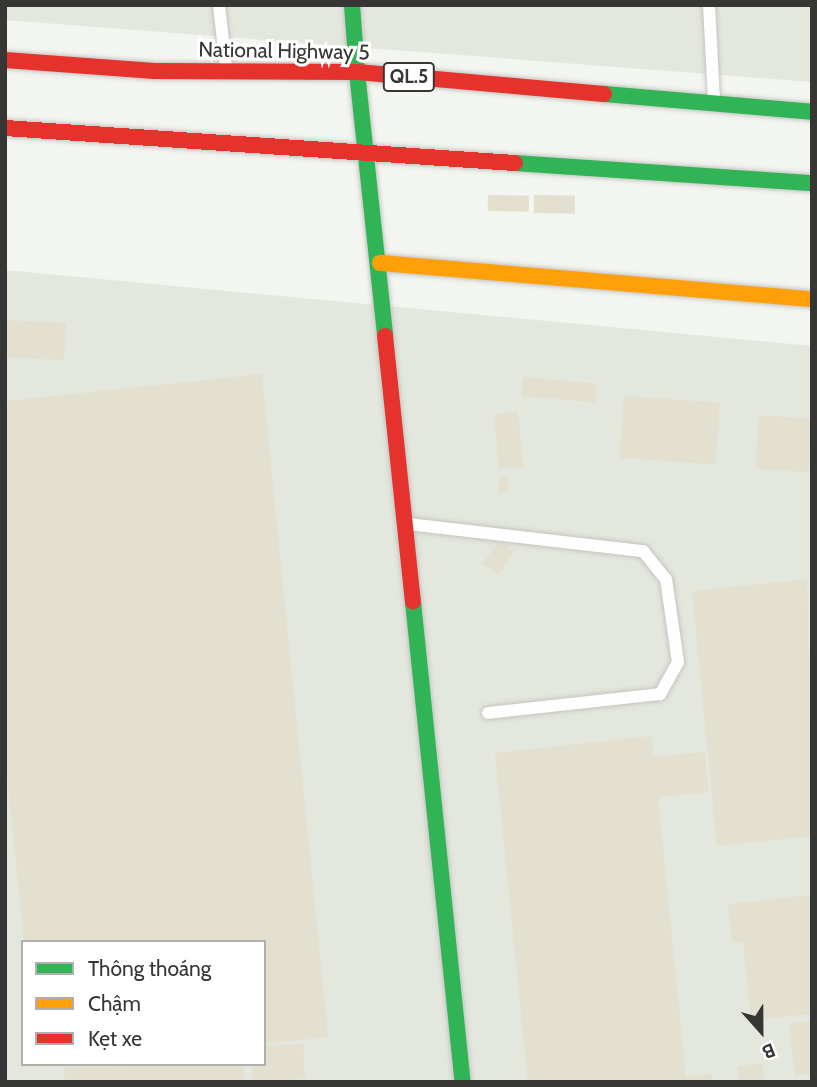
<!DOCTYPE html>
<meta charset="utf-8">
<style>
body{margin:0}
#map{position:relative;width:817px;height:1087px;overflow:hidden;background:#f3f5f0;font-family:Cabin,sans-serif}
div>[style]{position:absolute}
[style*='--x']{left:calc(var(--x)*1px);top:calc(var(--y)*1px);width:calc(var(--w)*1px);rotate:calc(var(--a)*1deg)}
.built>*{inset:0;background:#e3e7dd}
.building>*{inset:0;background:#e3e0d0;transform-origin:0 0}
.roads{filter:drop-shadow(0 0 2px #c4c5c1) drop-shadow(0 0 2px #c4c5c1)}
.lane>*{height:12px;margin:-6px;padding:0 6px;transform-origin:6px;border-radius:6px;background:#fdfefd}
.fast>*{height:16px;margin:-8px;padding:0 8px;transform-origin:8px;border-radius:8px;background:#30b455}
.slow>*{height:16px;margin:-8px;padding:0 8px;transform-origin:8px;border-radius:8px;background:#ff9f0a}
.jam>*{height:16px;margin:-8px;padding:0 8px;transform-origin:8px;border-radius:8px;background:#e5322d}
span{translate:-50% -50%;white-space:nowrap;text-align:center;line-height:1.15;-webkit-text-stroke:6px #fff;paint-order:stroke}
.shield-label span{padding:2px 5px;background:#fff;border:2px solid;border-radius:5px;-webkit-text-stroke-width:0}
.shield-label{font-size:19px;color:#363735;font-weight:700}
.street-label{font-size:21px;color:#363735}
.frame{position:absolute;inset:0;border:7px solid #363735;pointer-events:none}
.legend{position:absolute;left:21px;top:940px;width:245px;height:126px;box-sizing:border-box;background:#fff;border:2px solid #afafae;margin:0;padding:9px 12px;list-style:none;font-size:21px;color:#363735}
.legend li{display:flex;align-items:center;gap:14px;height:35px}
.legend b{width:35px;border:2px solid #afafae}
.north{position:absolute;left:726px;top:996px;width:70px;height:70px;-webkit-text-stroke:5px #fff;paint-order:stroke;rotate:159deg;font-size:19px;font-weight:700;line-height:28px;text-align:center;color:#363735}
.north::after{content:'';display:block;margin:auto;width:24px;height:32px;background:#363735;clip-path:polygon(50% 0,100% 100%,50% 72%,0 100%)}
</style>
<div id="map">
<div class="built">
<div style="clip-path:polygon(5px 5px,812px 5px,812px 82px,5px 20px)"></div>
<div style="clip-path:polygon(evenodd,5px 270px,812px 346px,812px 1082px,5px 1082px,5px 270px,23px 942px,264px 942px,264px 1064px,23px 1064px,23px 942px)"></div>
</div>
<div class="building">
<div style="left:488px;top:195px;width:41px;height:16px;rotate:1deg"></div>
<div style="left:534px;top:195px;width:41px;height:18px;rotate:1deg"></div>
<div style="left:5px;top:320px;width:61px;height:37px;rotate:3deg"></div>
<div style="clip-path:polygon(262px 374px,328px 1037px,264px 1044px,264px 942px,24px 942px,5px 757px,5px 401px)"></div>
<div style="left:523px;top:377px;width:74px;height:19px;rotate:5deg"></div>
<div style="left:624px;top:396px;width:96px;height:62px;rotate:4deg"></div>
<div style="left:518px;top:412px;width:55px;height:24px;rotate:85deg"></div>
<div style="left:759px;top:415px;width:53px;height:54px;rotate:4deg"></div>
<div style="left:500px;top:475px;width:9px;height:17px;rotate:6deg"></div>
<div style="left:499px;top:541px;width:19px;height:28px;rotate:36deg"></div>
<div style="clip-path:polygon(807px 579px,812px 836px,717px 846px,692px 591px)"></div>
<div style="clip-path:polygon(652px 736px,653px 757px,705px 752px,709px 792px,658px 797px,686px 1077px,712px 1074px,713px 1082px,528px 1082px,495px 753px)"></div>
<div style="clip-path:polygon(812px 895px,812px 1014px,751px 1020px,743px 941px,732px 942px,728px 904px)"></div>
<div style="clip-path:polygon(812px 1021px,812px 1074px,795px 1076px,789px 1024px)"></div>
<div style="clip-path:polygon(303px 1044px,305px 1079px,252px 1082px,251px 1064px,264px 1064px,264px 1046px)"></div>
<div style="clip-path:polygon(763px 1063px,764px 1082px,739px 1082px,738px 1066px)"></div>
<div style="clip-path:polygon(243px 1064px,244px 1082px,65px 1082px,64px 1067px)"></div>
</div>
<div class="roads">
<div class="lane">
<div style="--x:219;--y:5;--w:62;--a:83.6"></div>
<div style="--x:709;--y:5;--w:94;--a:87"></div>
<div style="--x:408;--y:524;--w:237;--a:6.6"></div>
<div style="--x:643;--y:551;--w:36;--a:51"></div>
<div style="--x:666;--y:579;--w:84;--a:81.8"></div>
<div style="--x:678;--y:662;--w:37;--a:119"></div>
<div style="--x:660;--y:694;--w:173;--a:173.7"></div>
</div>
<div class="fast">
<div style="--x:352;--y:5;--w:67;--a:85.7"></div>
<div style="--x:357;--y:72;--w:265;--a:83.9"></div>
<div style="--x:604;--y:94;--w:209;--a:4.9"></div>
<div style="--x:515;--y:163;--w:298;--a:3.9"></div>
<div style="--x:413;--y:602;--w:483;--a:84.1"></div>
</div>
<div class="slow">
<div style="--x:380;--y:263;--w:433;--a:4.8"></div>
</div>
<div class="jam">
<div style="--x:5;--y:60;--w:150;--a:4.2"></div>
<div style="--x:155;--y:71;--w:202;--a:0.3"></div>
<div style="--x:357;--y:72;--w:248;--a:5.1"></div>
<div style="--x:5;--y:128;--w:511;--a:3.93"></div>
<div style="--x:385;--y:336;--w:267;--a:84"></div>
</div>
</div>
<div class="shield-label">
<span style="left:409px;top:77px">QL.5</span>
</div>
<div class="street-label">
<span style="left:284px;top:51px;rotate:1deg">National Highway 5</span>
</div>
<div class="frame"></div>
<ul class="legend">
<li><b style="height:9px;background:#30b455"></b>Thông thoáng</li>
<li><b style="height:9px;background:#ff9f0a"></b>Chậm</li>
<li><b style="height:9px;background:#e5322d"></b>Kẹt xe</li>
</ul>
<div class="north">B</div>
</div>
